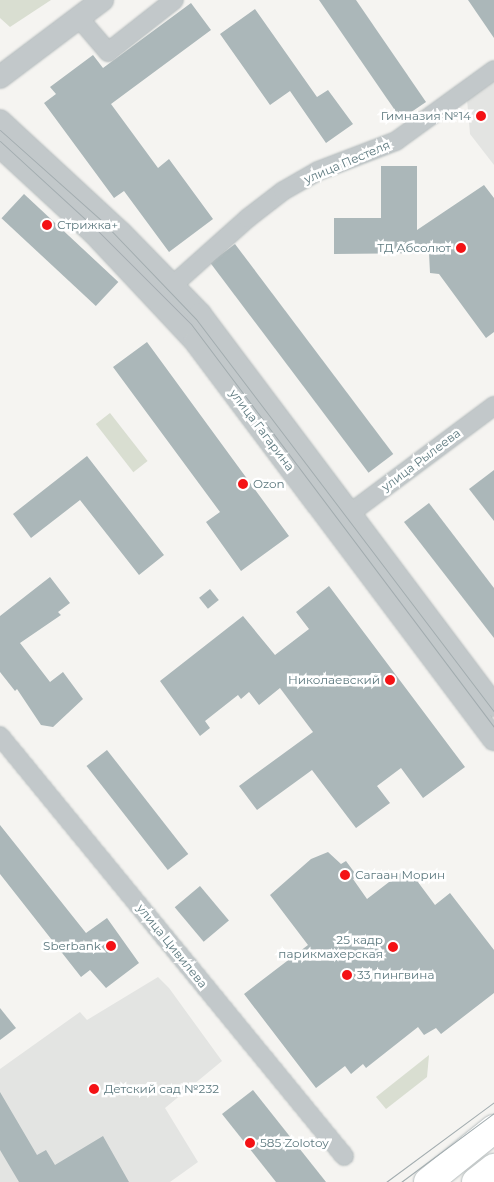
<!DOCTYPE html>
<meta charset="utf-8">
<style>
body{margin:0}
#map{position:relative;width:494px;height:1182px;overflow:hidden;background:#f5f4f1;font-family:Montserrat,sans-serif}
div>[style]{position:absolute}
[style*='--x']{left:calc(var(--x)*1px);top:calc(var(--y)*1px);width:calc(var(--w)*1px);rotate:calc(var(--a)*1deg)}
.built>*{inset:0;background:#e3e4e2}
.green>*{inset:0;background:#d9ded1;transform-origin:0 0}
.building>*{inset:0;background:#abb7b9;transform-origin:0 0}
.roads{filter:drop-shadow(0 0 1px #b5bcbd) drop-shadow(0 0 1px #b5bcbd)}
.minor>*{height:18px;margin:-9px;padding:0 9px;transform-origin:9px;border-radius:9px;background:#c2c8ca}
.tertiary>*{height:22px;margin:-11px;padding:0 11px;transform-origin:11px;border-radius:11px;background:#c2c8ca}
.primary>*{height:28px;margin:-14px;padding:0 14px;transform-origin:14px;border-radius:14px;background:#fff}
.tram>*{height:1px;margin:-0.5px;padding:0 0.5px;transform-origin:0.5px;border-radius:0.5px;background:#a2acaf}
.dots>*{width:14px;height:14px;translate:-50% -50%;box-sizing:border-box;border:2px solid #fff;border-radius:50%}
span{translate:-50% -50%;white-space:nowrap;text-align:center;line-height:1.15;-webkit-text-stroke:5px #fff;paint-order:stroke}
.poi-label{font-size:12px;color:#5d797f}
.right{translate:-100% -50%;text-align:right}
.left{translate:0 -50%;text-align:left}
.street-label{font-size:12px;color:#5d797f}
</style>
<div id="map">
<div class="built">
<div style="clip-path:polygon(494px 80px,494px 165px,470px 134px,467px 99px)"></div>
<div style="clip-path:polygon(158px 977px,169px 988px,222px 1061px,165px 1108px,198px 1162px,170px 1182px,0 1182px,0 1069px,80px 1012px,87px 1020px)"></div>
</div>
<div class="green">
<div style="clip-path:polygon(0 0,51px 0,10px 27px,0 18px)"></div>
<div style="left:110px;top:413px;width:61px;height:18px;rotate:52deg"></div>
<div style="clip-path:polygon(429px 1055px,427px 1077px,386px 1109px,376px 1097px)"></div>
</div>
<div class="building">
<div style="clip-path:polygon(319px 0,356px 0,426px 102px,401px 119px)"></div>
<div style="clip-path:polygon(468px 0,494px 0,494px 38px)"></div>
<div style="clip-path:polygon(191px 3px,211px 30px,111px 104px,158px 168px,169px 159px,213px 219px,169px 252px,124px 191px,114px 198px,44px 103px,56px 94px,50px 87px,93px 55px,103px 68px)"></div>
<div style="clip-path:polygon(255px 9px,317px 97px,328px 90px,353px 124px,326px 143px,290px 91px,270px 105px,220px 34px)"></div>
<div style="clip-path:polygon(381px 166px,417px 166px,417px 230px,484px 185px,494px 198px,494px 332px,486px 338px,439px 274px,430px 273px,429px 253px,334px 254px,334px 218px,381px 218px)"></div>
<div style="left:24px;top:194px;width:129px;height:33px;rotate:43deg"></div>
<div style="left:235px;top:244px;width:263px;height:31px;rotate:53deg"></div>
<div style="clip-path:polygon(147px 342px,289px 536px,241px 571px,206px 522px,220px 512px,113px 367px)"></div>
<div style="clip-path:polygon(87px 456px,164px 555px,139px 575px,80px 500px,31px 538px,13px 514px)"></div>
<div style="clip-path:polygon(494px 470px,494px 521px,469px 489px)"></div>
<div style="clip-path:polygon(429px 503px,494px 588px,494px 638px,404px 522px)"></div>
<div style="clip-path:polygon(50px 577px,70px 603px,58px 612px,61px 615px,20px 643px,50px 682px,63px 672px,83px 699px,53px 727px,41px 725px,17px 689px,15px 691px,0 672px,0 616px)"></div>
<div style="clip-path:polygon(329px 586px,465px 767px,423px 798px,401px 768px,377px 786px,390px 803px,356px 828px,312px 770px,257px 810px,239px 786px,313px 732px,280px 688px,259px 705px,249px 692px,241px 699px,238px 695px,205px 721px,210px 728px,200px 736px,160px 681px,243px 616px,275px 655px,309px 629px,296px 612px)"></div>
<div style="left:210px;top:589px;width:14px;height:14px;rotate:51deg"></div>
<div style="left:107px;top:750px;width:132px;height:26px;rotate:52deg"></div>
<div style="clip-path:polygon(0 825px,86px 933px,107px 918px,139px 963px,106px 988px,90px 970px,81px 977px,0 874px)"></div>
<div style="clip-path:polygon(328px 852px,341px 864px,346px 861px,357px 876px,353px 879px,367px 899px,402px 872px,407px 878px,412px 874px,435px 905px,450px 893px,494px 950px,494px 993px,441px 1034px,436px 1028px,424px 1035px,418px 1027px,366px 1068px,363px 1064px,351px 1074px,345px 1066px,316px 1088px,244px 994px,308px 945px,270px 895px,311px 859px)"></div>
<div style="left:200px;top:886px;width:45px;height:33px;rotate:50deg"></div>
<div style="clip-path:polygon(0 1008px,16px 1028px,0 1040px)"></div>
<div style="clip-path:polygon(253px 1090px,326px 1182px,276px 1182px,222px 1114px)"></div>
<div style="clip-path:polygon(0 1092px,37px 1155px,46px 1150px,55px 1165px,103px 1136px,129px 1182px,19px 1182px,0 1150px)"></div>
</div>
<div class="roads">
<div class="minor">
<div style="--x:79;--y:18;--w:45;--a:49.5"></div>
<div style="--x:108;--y:52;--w:84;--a:-38.2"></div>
<div style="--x:173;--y:285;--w:101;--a:-41.8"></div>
<div style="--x:248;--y:218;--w:44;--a:-37.6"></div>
<div style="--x:283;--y:191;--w:40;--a:-29.7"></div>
<div style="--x:318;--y:171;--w:84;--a:-21"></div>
<div style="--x:396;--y:141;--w:121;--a:-35.9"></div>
<div style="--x:349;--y:514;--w:181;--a:-36.7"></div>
<div style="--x:0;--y:736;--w:543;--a:50.68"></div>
</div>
<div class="tertiary">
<div style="--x:0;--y:77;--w:128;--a:-37"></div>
<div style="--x:0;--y:121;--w:163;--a:42.8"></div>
<div style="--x:120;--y:232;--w:115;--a:45.7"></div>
<div style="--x:200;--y:314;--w:489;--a:53.1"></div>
<div style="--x:0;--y:146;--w:128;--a:42.8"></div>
<div style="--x:94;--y:233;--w:148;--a:46.9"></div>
<div style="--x:195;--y:341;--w:498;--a:53.1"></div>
</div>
<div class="primary">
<div style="--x:428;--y:1182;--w:85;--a:-38.8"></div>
<div style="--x:476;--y:1182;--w:23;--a:-38"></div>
</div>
</div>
<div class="tram">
<div style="--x:0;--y:130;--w:135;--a:41.7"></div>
<div style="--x:101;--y:220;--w:137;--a:46.2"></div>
<div style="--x:196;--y:319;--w:493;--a:52.8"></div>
<div style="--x:0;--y:141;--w:130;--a:42.5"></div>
<div style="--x:96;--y:229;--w:134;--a:45"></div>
<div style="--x:191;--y:324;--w:504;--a:53.06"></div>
<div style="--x:386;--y:1182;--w:134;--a:-36.5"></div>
<div style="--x:401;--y:1182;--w:116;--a:-36.6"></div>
</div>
<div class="dots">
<div style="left:481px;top:116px;background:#f41215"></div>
<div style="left:47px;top:225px;background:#f41215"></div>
<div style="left:461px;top:248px;background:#f41215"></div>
<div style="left:243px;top:484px;background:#f41215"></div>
<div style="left:390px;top:680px;background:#f41215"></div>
<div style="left:345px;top:875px;background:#f41215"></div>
<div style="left:111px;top:946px;background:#f41215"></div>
<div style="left:393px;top:947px;background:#f41215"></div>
<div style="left:347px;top:975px;background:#f41215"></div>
<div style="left:94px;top:1089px;background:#f41215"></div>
<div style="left:250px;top:1143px;background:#f41215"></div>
</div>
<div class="poi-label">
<span class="right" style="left:471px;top:116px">Гимназия №14</span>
<span class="left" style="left:57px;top:225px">Стрижка+</span>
<span class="right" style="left:451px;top:248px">ТД Абсолют</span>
<span class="left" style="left:253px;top:484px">Ozon</span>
<span class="right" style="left:380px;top:680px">Николаевский</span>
<span class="left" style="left:355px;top:875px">Сагаан Морин</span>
<span class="right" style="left:383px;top:947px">25 кадр<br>парикмахерская</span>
<span class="right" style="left:101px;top:946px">Sberbank</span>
<span class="left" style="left:357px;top:975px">33 пингвина</span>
<span class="left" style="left:104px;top:1089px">Детский сад №232</span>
<span class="left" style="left:260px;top:1143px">585 Zolotoy</span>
</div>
<div class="street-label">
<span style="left:347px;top:162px;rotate:-23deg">улица Пестеля</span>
<span style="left:262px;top:430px;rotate:53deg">улица Гагарина</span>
<span style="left:421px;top:460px;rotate:-37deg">улица Рылеева</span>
<span style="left:172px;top:946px;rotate:51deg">улица Цивилева</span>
</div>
</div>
